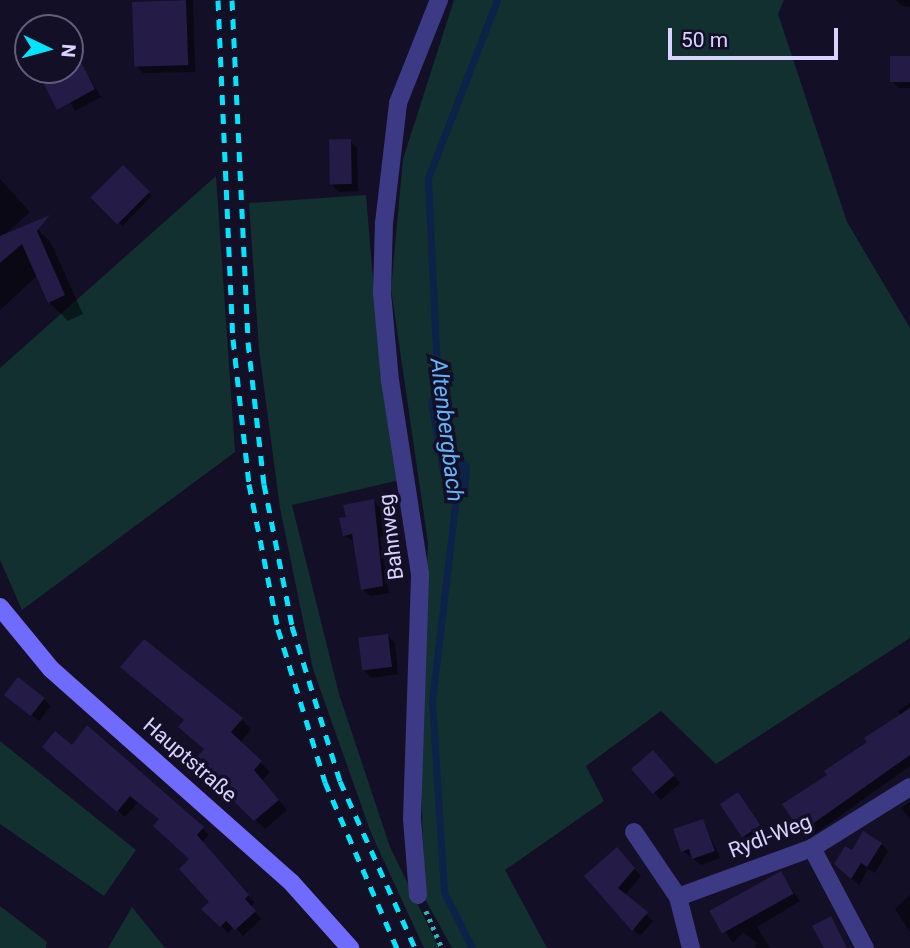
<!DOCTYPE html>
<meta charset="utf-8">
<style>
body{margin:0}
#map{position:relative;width:910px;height:948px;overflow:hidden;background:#130f26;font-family:Roboto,sans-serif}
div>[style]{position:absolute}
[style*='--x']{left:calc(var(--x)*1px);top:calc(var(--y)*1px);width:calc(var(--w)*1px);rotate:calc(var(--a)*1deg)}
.green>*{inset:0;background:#12302f}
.water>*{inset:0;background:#0c2248}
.shadow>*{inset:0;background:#0007;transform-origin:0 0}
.stream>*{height:7px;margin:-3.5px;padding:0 3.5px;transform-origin:3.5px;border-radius:3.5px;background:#0c2248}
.building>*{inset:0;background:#241b47;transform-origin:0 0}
.path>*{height:4.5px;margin-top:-2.25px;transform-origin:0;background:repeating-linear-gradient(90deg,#2fb8b0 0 3.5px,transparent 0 8.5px)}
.minor>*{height:18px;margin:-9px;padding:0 9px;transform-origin:9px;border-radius:9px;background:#3d3a85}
.secondary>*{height:18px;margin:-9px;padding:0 9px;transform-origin:9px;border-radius:9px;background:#6f6bff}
.rail>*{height:5px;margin-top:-2.5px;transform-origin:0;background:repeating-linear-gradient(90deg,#00e5ff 0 10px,transparent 0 19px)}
span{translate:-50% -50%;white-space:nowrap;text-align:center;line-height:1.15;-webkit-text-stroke:7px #130f26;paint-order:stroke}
.street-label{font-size:21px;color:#d9d4ff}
.water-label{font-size:23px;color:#62b6ff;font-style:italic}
.north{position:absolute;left:14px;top:14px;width:70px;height:70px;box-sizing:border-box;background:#130f26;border:2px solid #625e7d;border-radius:50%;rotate:95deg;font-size:19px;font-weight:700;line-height:28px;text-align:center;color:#d9d4ff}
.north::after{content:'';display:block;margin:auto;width:24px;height:32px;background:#00e5ff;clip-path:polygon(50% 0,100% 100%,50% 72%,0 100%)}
.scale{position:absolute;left:668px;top:28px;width:170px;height:32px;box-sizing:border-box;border:4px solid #d9d4ff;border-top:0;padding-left:9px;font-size:21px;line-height:24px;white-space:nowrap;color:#d9d4ff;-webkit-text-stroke:5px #130f26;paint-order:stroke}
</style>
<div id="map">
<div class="green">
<div style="clip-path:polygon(454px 0,784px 0,778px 14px,847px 222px,910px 328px,910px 638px,716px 764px,661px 711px,586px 766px,604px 801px,505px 870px,547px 948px,452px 948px,425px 899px,419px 722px,428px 543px,391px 289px,403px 159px)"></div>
<div style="clip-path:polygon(216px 176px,235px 452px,22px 610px,0 560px,0 368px)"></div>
<div style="clip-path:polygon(366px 195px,381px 375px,400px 480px,292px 505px,339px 694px,390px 847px,439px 948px,424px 948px,371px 833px,313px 669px,280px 508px,259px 350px,249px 203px)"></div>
<div style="clip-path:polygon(0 741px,136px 850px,104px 896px,0 824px)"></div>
<div style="clip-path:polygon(0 906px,47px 942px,46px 948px,0 948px)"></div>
<div style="clip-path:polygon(132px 907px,165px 948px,108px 948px)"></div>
</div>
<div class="water">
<div style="clip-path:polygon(437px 383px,456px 447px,470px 466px,468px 493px,457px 503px,441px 477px,428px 402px)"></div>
</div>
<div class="shadow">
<div style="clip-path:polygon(170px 0,193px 0,195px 72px,143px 73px,136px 66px)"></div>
<div style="clip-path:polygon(896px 0,910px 0,910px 7px,902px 6px)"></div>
<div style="clip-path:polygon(77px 57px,101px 97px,75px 111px,52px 70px,70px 70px,70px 61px)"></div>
<div style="clip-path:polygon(910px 58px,910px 88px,899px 88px,892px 81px)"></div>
<div style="clip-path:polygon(350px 141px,357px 148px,358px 191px,339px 192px,332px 185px)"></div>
<div style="left:123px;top:168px;width:40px;height:42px;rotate:44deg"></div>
<div style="clip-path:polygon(0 179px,30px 212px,3px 236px,33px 224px,51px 243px,83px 314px,68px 321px,49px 302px,38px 275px,0 310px)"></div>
<div style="clip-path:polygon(373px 501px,380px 508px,385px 536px,380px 537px,389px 593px,370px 596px,363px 589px,355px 542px,344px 535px)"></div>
<div style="clip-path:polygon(388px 636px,395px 643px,398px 674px,371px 678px,364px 670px)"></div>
<div style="clip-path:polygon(44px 699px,51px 706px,39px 721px,14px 701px)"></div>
<div style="clip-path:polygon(910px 703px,910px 766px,809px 838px,802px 831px,829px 775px,901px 716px,898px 711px)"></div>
<div style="clip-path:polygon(242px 720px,251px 729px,240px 743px,270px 772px,262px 781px,287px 810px,265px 829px,196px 761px)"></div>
<div style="clip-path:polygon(72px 747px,202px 828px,209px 835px,202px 842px,255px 903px,250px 907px,261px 919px,243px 936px,234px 926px,228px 933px,204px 909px,211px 902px,191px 859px,161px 820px,138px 802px,125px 817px,51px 753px)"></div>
<div style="clip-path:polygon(660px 759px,680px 783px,661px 800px,633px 770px)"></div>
<div style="clip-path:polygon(737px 794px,765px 832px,750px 843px,743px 836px)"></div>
<div style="clip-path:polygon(910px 802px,910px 819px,901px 808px)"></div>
<div style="clip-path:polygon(703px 821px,720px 858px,701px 865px,683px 851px)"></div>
<div style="clip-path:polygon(881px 844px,888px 851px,875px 873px,868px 869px,859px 885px,843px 871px,853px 853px)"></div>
<div style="clip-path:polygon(624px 857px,641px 876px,625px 895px,653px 921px,640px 936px,586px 877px)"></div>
<div style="clip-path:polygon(781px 874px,800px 901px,757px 927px,770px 948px,754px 948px,757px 943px,743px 932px,733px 943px,714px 914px)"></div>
<div style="clip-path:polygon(910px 895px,910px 932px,895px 909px)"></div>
</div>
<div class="stream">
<div style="--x:438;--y:392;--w:214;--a:-92.7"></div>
<div style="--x:428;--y:178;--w:191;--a:-68.8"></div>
<div style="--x:456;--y:497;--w:205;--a:96.7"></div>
<div style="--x:432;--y:701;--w:191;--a:86.4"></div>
<div style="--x:444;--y:892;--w:63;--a:63.4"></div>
</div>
<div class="building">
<div style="left:186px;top:0;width:65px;height:54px;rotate:88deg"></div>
<div style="clip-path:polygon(70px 41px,95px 89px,57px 110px,37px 70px,70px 70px)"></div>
<div style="left:890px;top:56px;width:20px;height:26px"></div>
<div style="left:351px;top:139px;width:45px;height:22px;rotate:89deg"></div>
<div style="left:123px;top:165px;width:38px;height:46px;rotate:45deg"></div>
<div style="clip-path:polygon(50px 215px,37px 231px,65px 295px,48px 303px,22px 244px,0 263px,0 236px)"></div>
<div style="clip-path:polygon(374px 499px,383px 586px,361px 590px,352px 534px,343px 536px,339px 518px,346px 517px,343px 505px)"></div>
<div style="left:388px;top:634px;width:33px;height:30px;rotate:83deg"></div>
<div style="clip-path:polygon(144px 639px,243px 718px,231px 732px,262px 761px,254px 770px,279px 800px,254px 821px,193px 761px,204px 749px,178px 727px,184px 720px,120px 667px)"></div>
<div style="left:18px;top:677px;width:34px;height:23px;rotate:38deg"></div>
<div style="clip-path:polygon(910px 708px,910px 755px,801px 832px,782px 804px,827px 775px,824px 771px,867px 742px,864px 738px)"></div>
<div style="clip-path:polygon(87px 725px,204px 827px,197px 835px,249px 895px,245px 899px,256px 911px,235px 930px,226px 921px,220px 927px,201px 909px,209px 902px,179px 869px,189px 859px,153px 826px,159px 819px,130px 796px,117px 812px,42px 747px,55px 731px,72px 745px)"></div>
<div style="left:653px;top:750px;width:33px;height:29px;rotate:49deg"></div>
<div style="left:738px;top:792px;width:40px;height:22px;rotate:56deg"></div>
<div style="clip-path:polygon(703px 819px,715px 851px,692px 859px,689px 849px,681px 852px,673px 829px)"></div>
<div style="clip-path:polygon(863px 831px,882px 843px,867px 867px,861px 863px,851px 879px,834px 864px,845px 846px,852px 850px)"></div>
<div style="clip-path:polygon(617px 847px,635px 868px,618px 888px,648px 912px,632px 931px,584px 876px)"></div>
<div style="left:781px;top:871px;width:26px;height:82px;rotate:61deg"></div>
<div style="clip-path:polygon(831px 916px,847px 948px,824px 948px,812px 926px)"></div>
</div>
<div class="path">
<div style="--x:426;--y:911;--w:40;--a:66.6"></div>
</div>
<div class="minor">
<div style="--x:634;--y:832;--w:78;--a:55.9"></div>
<div style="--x:678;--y:897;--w:53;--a:75.7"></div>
<div style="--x:812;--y:848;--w:113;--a:62.1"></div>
<div style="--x:418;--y:895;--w:77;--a:-94.5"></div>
<div style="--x:412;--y:818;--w:244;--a:-88.1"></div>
<div style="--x:420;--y:574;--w:195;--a:-98.8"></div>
<div style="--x:390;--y:381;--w:88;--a:-95.2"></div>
<div style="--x:382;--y:293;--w:70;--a:-88.4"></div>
<div style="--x:384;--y:223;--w:121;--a:-83.3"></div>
<div style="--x:398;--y:103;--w:111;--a:-68.3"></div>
<div style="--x:678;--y:897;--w:143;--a:-20.1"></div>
<div style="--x:812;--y:848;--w:115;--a:-31.9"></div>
</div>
<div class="secondary">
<div style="--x:0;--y:607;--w:80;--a:50.6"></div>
<div style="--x:51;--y:669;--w:321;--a:41.6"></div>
<div style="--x:291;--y:882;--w:89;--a:48.2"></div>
</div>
<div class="rail">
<div style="--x:218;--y:0;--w:339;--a:87.5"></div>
<div style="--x:233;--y:339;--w:146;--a:83.7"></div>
<div style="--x:249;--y:484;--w:148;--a:78.7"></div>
<div style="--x:278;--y:629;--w:160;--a:72.9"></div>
<div style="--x:325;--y:782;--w:181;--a:66.6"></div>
<div style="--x:232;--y:0;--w:342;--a:87.3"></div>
<div style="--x:248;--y:342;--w:143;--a:83.6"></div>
<div style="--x:264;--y:484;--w:145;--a:78.8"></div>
<div style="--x:292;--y:626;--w:162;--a:72.8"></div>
<div style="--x:340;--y:781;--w:183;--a:65.8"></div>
</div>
<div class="street-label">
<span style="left:391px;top:537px;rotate:-97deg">Bahnweg</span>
<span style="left:190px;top:760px;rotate:41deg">Hauptstraße</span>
<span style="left:770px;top:836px;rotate:-21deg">Rydl-Weg</span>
</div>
<div class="water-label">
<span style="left:446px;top:430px;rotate:83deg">Altenbergbach</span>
</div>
<div class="north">N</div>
<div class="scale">50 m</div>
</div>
